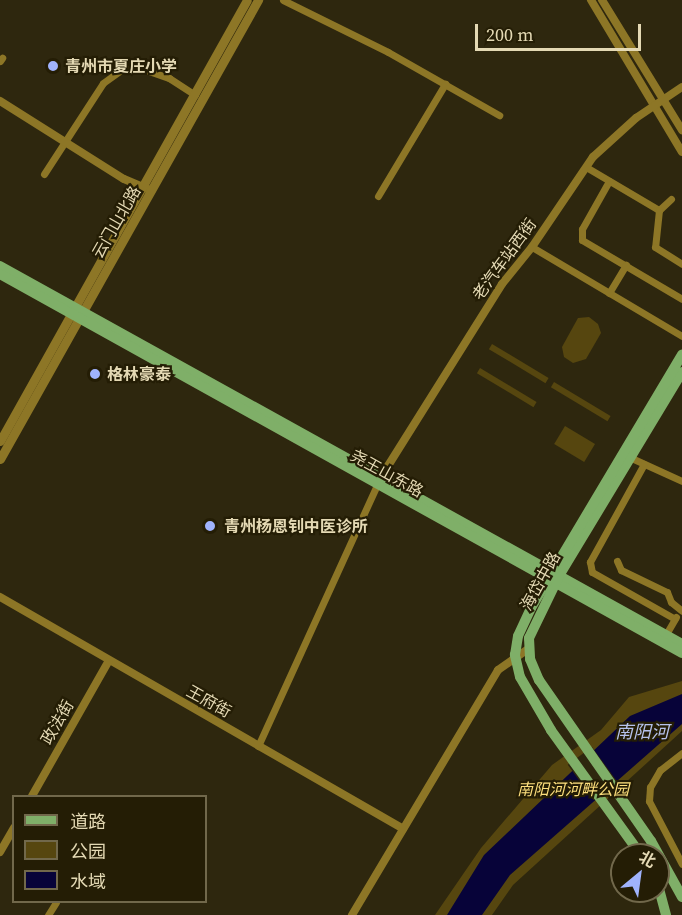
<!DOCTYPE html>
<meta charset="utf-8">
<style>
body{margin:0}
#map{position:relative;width:682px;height:915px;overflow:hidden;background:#2e270e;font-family:"Source Serif 4","Noto Sans SC",serif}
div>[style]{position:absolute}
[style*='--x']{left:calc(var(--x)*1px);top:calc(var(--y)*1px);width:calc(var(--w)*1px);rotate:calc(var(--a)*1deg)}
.green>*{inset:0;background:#56460f;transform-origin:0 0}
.water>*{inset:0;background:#070339}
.pier>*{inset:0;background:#2e270e;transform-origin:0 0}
.minor>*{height:7px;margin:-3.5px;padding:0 3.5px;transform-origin:3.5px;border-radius:3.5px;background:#8d7626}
.tertiary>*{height:8px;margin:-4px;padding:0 4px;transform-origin:4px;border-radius:4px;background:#8d7626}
.secondary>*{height:9px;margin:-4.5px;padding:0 4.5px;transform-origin:4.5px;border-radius:4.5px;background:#8d7626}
.primary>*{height:10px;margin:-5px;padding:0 5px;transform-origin:5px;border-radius:5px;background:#7faf68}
.dots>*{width:16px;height:16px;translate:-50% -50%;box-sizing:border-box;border:3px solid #241d05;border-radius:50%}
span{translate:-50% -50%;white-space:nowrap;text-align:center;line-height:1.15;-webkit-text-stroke:4.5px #241d05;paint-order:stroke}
.poi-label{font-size:16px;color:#e4d9b4;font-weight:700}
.left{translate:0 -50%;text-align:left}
.street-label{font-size:16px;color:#e4d9b4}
.park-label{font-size:16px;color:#fddf7d;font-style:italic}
.water-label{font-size:18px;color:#b5c1eb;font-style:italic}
.legend{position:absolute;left:12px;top:795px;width:195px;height:108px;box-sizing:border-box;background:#241d05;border:2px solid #71684b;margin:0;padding:8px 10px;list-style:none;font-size:18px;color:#e4d9b4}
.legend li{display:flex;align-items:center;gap:12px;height:30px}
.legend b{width:30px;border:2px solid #71684b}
.north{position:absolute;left:610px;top:843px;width:60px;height:60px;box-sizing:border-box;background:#241d05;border:2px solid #71684b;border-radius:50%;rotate:29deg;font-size:16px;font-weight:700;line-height:24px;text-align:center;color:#e4d9b4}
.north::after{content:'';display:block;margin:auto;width:21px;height:27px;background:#a0b3fd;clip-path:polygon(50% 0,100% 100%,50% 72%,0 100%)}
.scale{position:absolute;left:475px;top:24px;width:166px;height:27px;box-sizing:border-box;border:3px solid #e4d9b4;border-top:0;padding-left:8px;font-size:18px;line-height:21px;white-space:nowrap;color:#e4d9b4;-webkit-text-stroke:4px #241d05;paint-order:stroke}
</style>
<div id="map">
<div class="green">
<div style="clip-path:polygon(589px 317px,598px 324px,601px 333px,586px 359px,573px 363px,564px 357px,562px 347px,578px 318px)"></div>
<div style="left:492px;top:344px;width:66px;height:6px;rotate:31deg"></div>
<div style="left:480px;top:368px;width:66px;height:6px;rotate:31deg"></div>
<div style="left:554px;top:382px;width:66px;height:6px;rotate:31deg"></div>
<div style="left:565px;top:426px;width:35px;height:21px;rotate:31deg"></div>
<div style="clip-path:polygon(682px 681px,682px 731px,513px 885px,492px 915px,435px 915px,481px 848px,552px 765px,601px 730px,629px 697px)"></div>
</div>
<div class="water">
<div style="clip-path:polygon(682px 694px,682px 724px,510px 875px,482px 915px,447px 915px,484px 855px,630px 716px)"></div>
</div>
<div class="pier">
<div style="left:592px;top:747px;width:44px;height:30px;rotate:54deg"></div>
</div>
<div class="minor">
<div style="--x:283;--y:0;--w:117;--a:26.3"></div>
<div style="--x:388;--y:52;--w:128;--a:29.6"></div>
<div style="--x:0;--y:61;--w:4;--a:-56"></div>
<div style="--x:586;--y:167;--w:85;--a:30.5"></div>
<div style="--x:44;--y:174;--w:108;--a:-57"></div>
<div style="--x:103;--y:83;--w:22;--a:-36"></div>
<div style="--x:121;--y:70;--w:19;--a:-6"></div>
<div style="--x:140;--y:68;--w:31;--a:19"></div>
<div style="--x:169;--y:78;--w:31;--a:33"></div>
<div style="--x:609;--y:181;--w:55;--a:119.4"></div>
<div style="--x:582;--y:229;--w:11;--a:90"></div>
<div style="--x:582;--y:240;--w:116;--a:30.5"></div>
<div style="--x:378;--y:196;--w:131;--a:-59.1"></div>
<div style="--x:671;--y:199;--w:16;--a:137"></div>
<div style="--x:659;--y:210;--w:37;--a:96"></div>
<div style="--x:655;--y:247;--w:32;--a:32"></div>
<div style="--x:532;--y:247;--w:174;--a:30.7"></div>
<div style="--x:609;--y:293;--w:33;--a:-59"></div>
<div style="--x:627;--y:456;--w:60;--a:24.4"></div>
<div style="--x:644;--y:464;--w:112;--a:118.9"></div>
<div style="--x:590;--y:562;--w:10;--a:79"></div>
<div style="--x:592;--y:572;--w:95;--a:29.5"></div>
<div style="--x:617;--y:561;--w:10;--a:66"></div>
<div style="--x:621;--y:570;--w:51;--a:25.6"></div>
<div style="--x:667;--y:592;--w:11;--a:68"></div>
<div style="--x:671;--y:602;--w:14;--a:39"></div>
<div style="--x:665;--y:636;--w:22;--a:-60"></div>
<div style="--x:258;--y:746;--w:291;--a:-65.5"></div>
<div style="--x:682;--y:753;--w:28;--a:142"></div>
<div style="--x:660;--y:770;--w:20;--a:120"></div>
<div style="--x:650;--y:787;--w:14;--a:94"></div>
<div style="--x:649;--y:801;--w:71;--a:62.4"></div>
<div style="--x:48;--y:915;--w:15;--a:-58"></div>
</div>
<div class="tertiary">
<div style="--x:591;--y:0;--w:177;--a:59.1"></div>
<div style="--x:602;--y:0;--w:153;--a:58.4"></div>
<div style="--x:0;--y:101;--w:146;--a:32.2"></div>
<div style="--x:124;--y:179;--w:30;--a:23"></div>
<div style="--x:381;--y:477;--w:228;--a:-57.9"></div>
<div style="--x:502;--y:284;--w:48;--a:-51"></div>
<div style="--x:532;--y:247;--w:109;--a:-55.9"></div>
<div style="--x:593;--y:157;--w:58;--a:-42.2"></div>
<div style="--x:636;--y:118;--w:55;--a:-34"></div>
<div style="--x:0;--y:597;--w:465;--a:29.9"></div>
<div style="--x:32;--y:796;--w:154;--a:-60.4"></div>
<div style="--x:0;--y:852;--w:28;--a:-60"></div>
<div style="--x:352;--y:915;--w:285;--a:-59.2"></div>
<div style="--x:498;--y:670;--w:38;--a:-35"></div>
</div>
<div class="secondary">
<div style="--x:0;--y:441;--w:505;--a:-60.75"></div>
<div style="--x:0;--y:459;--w:527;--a:-60.66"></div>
</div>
<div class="primary">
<div style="--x:0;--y:266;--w:780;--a:29"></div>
<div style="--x:0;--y:274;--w:780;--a:29.06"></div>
<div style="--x:682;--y:372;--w:238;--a:121.1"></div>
<div style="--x:559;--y:576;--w:69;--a:115.8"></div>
<div style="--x:529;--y:638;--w:21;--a:87"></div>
<div style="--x:530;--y:659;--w:23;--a:67"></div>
<div style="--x:539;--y:680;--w:196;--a:55.2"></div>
<div style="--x:651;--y:841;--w:64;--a:61"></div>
<div style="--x:641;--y:855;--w:154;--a:-125.8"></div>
<div style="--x:551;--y:730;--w:61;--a:-120.3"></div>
<div style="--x:520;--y:677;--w:23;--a:-103"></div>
<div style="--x:515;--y:655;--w:19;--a:-81"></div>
<div style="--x:518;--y:636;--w:31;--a:-65"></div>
<div style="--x:531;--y:608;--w:295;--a:-59.2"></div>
<div style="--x:658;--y:885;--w:31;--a:75"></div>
</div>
<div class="dots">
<div style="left:53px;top:66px;background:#a0b3fd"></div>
<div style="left:95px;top:374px;background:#a0b3fd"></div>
<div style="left:210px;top:526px;background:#a0b3fd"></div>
</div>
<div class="poi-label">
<span class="left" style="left:65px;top:66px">青州市夏庄小学</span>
<span class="left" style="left:107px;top:374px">格林豪泰</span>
<span class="left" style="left:224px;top:526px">青州杨恩钊中医诊所</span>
</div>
<div class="street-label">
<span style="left:116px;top:222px;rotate:-60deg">云门山北路</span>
<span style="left:504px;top:259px;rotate:-54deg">老汽车站西街</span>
<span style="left:387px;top:473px;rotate:29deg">尧王山东路</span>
<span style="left:540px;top:581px;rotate:-61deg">海岱中路</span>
<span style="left:209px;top:701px;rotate:29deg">王府街</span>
<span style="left:57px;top:722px;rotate:-60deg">政法街</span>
</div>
<div class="park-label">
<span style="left:573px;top:789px">南阳河河畔公园</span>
</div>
<div class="water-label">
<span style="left:642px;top:732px">南阳河</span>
</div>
<ul class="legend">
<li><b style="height:8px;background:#7faf68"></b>道路</li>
<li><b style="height:16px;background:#56460f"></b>公园</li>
<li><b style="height:16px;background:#070339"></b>水域</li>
</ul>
<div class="north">北</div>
<div class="scale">200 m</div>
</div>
